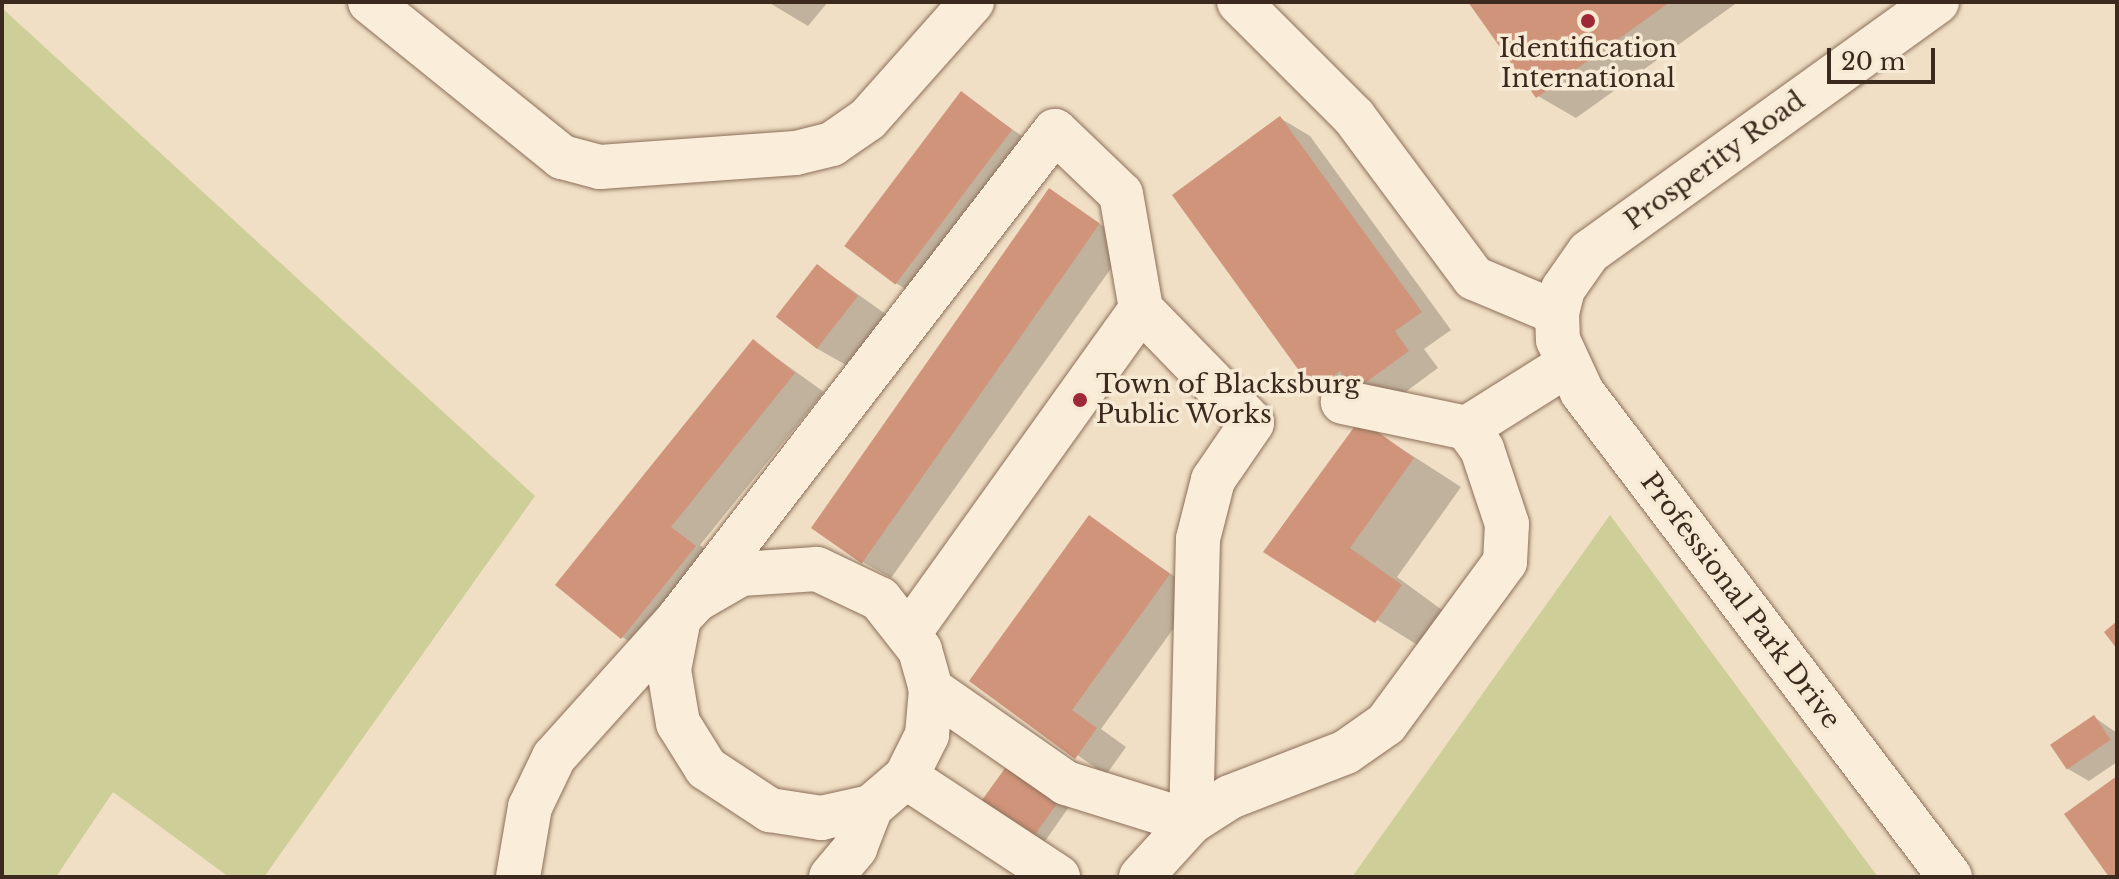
<!DOCTYPE html>
<style>
body{margin:0}
#map{position:relative;width:2119px;height:879px;overflow:hidden;background:#f0dfc5;font-family:"Libre Baskerville",serif}
div>[style]{position:absolute}
[style*='--x']{left:calc(var(--x)*1px);top:calc(var(--y)*1px);width:calc(var(--w)*1px);rotate:calc(var(--a)*1deg)}
.green>*{inset:0;background:#cecf98}
.shadow>*{inset:0;background:#0003}
.building>*{inset:0;background:#d0947a;transform-origin:0 0}
.roads{filter:drop-shadow(0 0 2px #8c6f5a) drop-shadow(0 0 2px #8c6f5a)}
.minor>*{height:44px;margin:-22px;padding:0 22px;transform-origin:22px;border-radius:22px;background:#faedd9}
.dots>*{width:22px;height:22px;translate:-50% -50%;box-sizing:border-box;border:4px solid #f7ead5;border-radius:50%}
span{translate:-50% -50%;white-space:nowrap;text-align:center;line-height:1.15;-webkit-text-stroke:7px #f7ead5;paint-order:stroke}
.poi-label{font-size:26px;color:#3c2a1f}
.left{translate:0 -50%;text-align:left}
.street-label{font-size:26px;color:#3c2a1f}
.frame{position:absolute;inset:0;border:4px solid #3c2a1f;pointer-events:none}
.scale{position:absolute;left:1827px;top:48px;width:108px;height:36px;box-sizing:border-box;border:4px solid #3c2a1f;border-top:0;padding-left:10px;font-size:24px;line-height:28px;white-space:nowrap;color:#3c2a1f;-webkit-text-stroke:6px #f7ead5;paint-order:stroke}
</style>
<div id="map">
<div class="green">
<div style="clip-path:polygon(2px 8px,535px 496px,264px 877px,229px 877px,113px 792px,56px 877px,2px 877px)"></div>
<div style="clip-path:polygon(1610px 515px,1878px 877px,1352px 877px)"></div>
</div>
<div class="shadow">
<div style="clip-path:polygon(768px 2px,828px 2px,808px 26px)"></div>
<div style="clip-path:polygon(1470px 2px,1738px 2px,1576px 118px,1538px 96px)"></div>
<div style="clip-path:polygon(961px 94px,1041px 149px,924px 300px,894px 282px)"></div>
<div style="clip-path:polygon(1280px 118px,1310px 136px,1451px 330px,1424px 349px,1438px 368px,1385px 407px,1345px 406px,1315px 389px,1174px 196px)"></div>
<div style="clip-path:polygon(1049px 191px,1129px 243px,891px 578px,861px 561px)"></div>
<div style="clip-path:polygon(818px 266px,887px 315px,846px 365px,816px 348px)"></div>
<div style="clip-path:polygon(753px 341px,824px 392px,700px 545px,725px 565px,652px 655px,622px 637px)"></div>
<div style="clip-path:polygon(1360px 422px,1461px 487px,1397px 577px,1449px 615px,1424px 649px,1266px 551px)"></div>
<div style="clip-path:polygon(1089px 518px,1199px 593px,1101px 729px,1126px 747px,1106px 775px,971px 681px)"></div>
<div style="clip-path:polygon(2094px 717px,2117px 733px,2117px 762px,2089px 781px,2068px 769px)"></div>
<div style="clip-path:polygon(1012px 763px,1071px 804px,1043px 844px,1033px 838px)"></div>
</div>
<div class="building">
<div style="clip-path:polygon(1468px 2px,1670px 2px,1536px 98px)"></div>
<div style="left:961px;top:91px;width:64px;height:194px;rotate:37deg"></div>
<div style="clip-path:polygon(1280px 116px,1422px 312px,1395px 331px,1409px 351px,1354px 391px,1340px 371px,1313px 390px,1172px 195px)"></div>
<div style="left:1049px;top:188px;width:62px;height:415px;rotate:35deg"></div>
<div style="left:817px;top:264px;width:52px;height:67px;rotate:38deg"></div>
<div style="clip-path:polygon(753px 339px,795px 373px,671px 527px,696px 546px,621px 639px,555px 585px)"></div>
<div style="clip-path:polygon(1360px 419px,1414px 458px,1350px 548px,1402px 585px,1375px 623px,1263px 552px)"></div>
<div style="clip-path:polygon(1089px 515px,1170px 574px,1072px 710px,1097px 728px,1075px 759px,969px 681px)"></div>
<div style="clip-path:polygon(2117px 621px,2117px 649px,2104px 632px)"></div>
<div style="left:2094px;top:715px;width:30px;height:53px;rotate:56deg"></div>
<div style="left:1011px;top:760px;width:63px;height:53px;rotate:36deg"></div>
<div style="clip-path:polygon(2117px 776px,2117px 877px,2109px 877px,2064px 814px)"></div>
</div>
<div class="roads">
<div class="minor">
<div style="--x:370;--y:2;--w:247;--a:38.9"></div>
<div style="--x:562;--y:157;--w:39;--a:15"></div>
<div style="--x:600;--y:167;--w:196;--a:-4.1"></div>
<div style="--x:796;--y:153;--w:37;--a:-14"></div>
<div style="--x:832;--y:144;--w:44;--a:-34.8"></div>
<div style="--x:868;--y:119;--w:157;--a:-48.4"></div>
<div style="--x:1239;--y:2;--w:163;--a:45"></div>
<div style="--x:1354;--y:117;--w:201;--a:53.3"></div>
<div style="--x:1474;--y:278;--w:90;--a:22.9"></div>
<div style="--x:1937;--y:2;--w:428;--a:144.3"></div>
<div style="--x:1589;--y:252;--w:45;--a:125.1"></div>
<div style="--x:1563;--y:289;--w:25;--a:104"></div>
<div style="--x:1557;--y:313;--w:27;--a:88"></div>
<div style="--x:1558;--y:340;--w:57;--a:65.2"></div>
<div style="--x:1582;--y:392;--w:609;--a:52.81"></div>
<div style="--x:1467;--y:428;--w:118;--a:-32.2"></div>
<div style="--x:909;--y:633;--w:398;--a:-54.4"></div>
<div style="--x:906;--y:777;--w:182;--a:33.3"></div>
<div style="--x:518;--y:877;--w:71;--a:-80.3"></div>
<div style="--x:530;--y:807;--w:55;--a:-64.4"></div>
<div style="--x:554;--y:757;--w:187;--a:-48"></div>
<div style="--x:679;--y:618;--w:615;--a:-52.33"></div>
<div style="--x:1055;--y:131;--w:91;--a:43.7"></div>
<div style="--x:1121;--y:194;--w:117;--a:80.1"></div>
<div style="--x:1141;--y:309;--w:159;--a:45.8"></div>
<div style="--x:1252;--y:423;--w:69;--a:124.4"></div>
<div style="--x:1213;--y:480;--w:61;--a:104.3"></div>
<div style="--x:1198;--y:539;--w:283;--a:91.4"></div>
<div style="--x:1191;--y:822;--w:131;--a:-162.7"></div>
<div style="--x:1066;--y:783;--w:165;--a:-145.2"></div>
<div style="--x:831;--y:877;--w:38;--a:-50"></div>
<div style="--x:855;--y:848;--w:44;--a:-68.7"></div>
<div style="--x:871;--y:807;--w:46;--a:-40.6"></div>
<div style="--x:906;--y:777;--w:47;--a:-63.4"></div>
<div style="--x:927;--y:735;--w:46;--a:-85"></div>
<div style="--x:931;--y:689;--w:41;--a:-105.8"></div>
<div style="--x:920;--y:650;--w:65;--a:-128.1"></div>
<div style="--x:880;--y:599;--w:70;--a:-154.5"></div>
<div style="--x:817;--y:569;--w:76;--a:176.2"></div>
<div style="--x:741;--y:574;--w:52;--a:150"></div>
<div style="--x:696;--y:600;--w:25;--a:133"></div>
<div style="--x:679;--y:618;--w:53;--a:100.9"></div>
<div style="--x:669;--y:670;--w:54;--a:80.4"></div>
<div style="--x:678;--y:723;--w:53;--a:58.1"></div>
<div style="--x:706;--y:768;--w:77;--a:33.3"></div>
<div style="--x:770;--y:810;--w:52;--a:8.9"></div>
<div style="--x:821;--y:818;--w:51;--a:-12.4"></div>
<div style="--x:1141;--y:877;--w:74;--a:-47.7"></div>
<div style="--x:1191;--y:822;--w:46;--a:-32.7"></div>
<div style="--x:1230;--y:797;--w:124;--a:-21.2"></div>
<div style="--x:1346;--y:752;--w:49;--a:-35"></div>
<div style="--x:1386;--y:724;--w:201;--a:-53.7"></div>
<div style="--x:1505;--y:562;--w:38;--a:-87"></div>
<div style="--x:1507;--y:524;--w:79;--a:-108.4"></div>
<div style="--x:1482;--y:449;--w:26;--a:-126"></div>
<div style="--x:1467;--y:428;--w:127;--a:-168.2"></div>
</div>
</div>
<div class="dots">
<div style="left:1588px;top:21px;background:#9e2835"></div>
<div style="left:1080px;top:400px;background:#9e2835"></div>
</div>
<div class="poi-label">
<span style="left:1588px;top:64px">Identification<br>International</span>
<span class="left" style="left:1096px;top:400px">Town of Blacksburg<br>Public Works</span>
</div>
<div class="street-label">
<span style="left:1715px;top:161px;rotate:-36deg">Prosperity Road</span>
<span style="left:1740px;top:601px;rotate:53deg">Professional Park Drive</span>
</div>
<div class="frame"></div>
<div class="scale">20 m</div>
</div>
